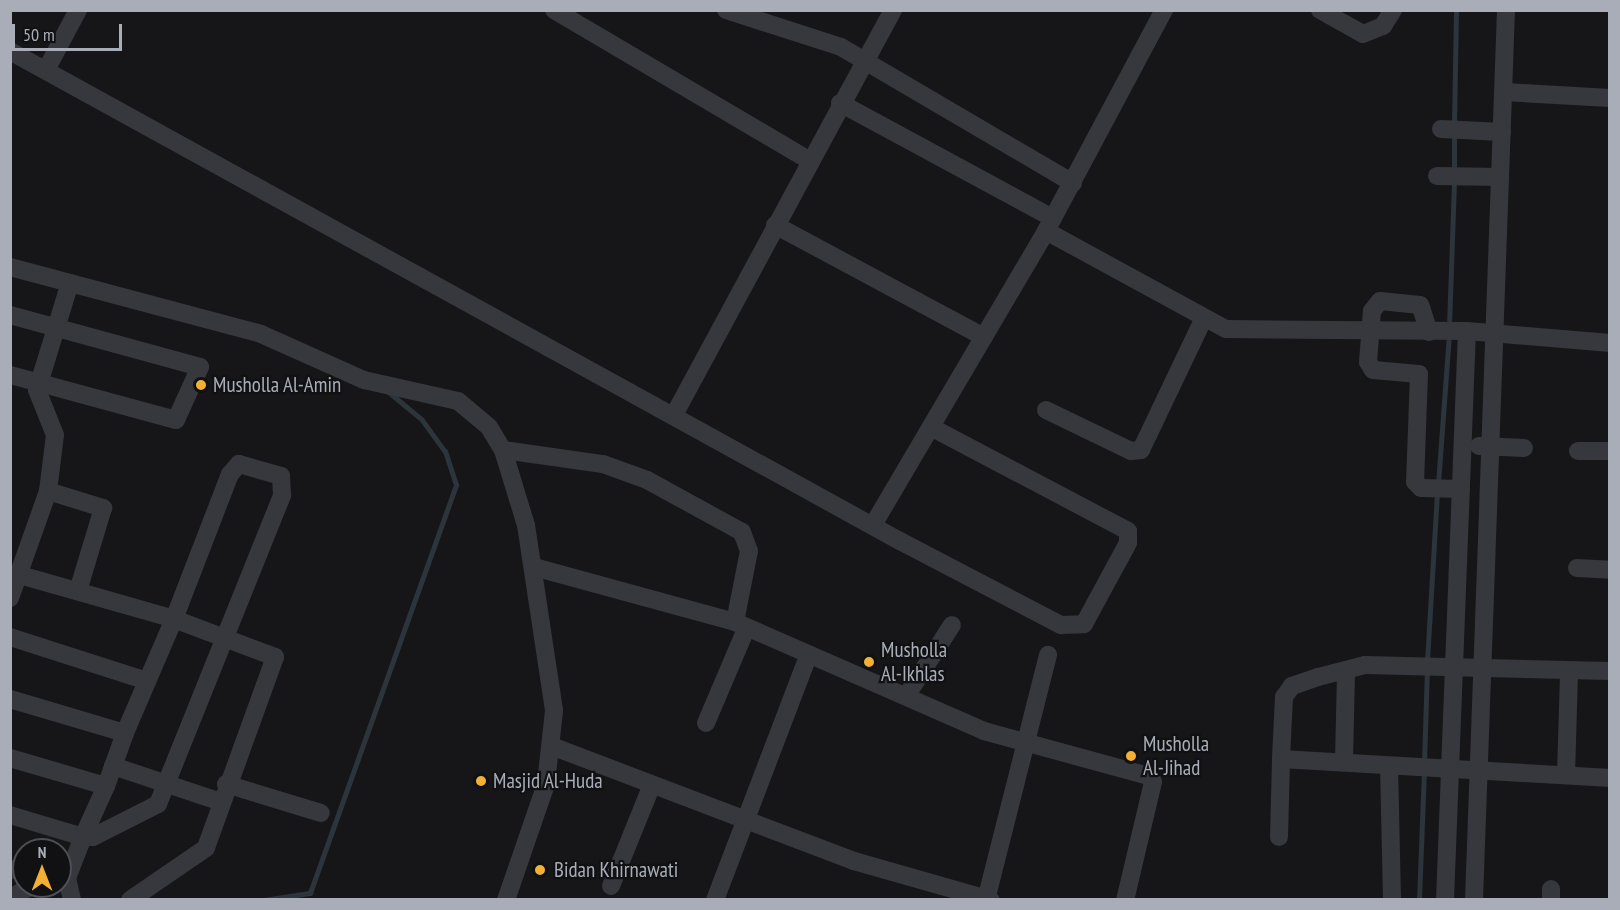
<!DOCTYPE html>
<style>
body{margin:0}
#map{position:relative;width:1620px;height:910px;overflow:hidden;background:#161618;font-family:"PT Sans Narrow",sans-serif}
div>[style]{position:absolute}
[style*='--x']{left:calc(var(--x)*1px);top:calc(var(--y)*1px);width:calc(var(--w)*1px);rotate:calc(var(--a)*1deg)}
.stream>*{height:4.5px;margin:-2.25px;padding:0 2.25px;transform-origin:2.25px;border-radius:2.25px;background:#2c353c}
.minor>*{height:18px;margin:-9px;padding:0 9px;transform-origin:9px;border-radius:9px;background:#37383d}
.dots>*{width:16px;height:16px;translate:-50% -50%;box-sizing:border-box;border:3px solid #111113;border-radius:50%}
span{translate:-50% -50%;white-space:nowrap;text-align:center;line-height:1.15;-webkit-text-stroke:4.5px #111113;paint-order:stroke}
.poi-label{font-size:21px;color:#a8adb8}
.left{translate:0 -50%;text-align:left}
.frame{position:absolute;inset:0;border:12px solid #a8adb8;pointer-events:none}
.north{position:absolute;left:12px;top:838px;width:60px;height:60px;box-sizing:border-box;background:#111113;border:2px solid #4d4f55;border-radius:50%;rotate:0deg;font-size:16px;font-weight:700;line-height:24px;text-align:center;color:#a8adb8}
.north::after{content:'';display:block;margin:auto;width:21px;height:27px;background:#f2b134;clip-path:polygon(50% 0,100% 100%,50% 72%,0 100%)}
.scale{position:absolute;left:12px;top:24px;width:110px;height:27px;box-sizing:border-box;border:3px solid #a8adb8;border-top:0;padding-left:8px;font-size:18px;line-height:21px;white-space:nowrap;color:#a8adb8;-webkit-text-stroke:4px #111113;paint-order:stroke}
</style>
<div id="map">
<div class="stream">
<div style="--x:1454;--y:125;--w:115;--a:-89"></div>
<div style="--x:1454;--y:173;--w:40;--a:-90"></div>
<div style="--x:1449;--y:326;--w:145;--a:-88"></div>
<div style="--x:1438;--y:484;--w:150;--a:-85.8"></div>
<div style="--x:1427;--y:661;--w:168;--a:-86.6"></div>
<div style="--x:1424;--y:763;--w:94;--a:-88.2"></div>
<div style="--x:264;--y:900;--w:47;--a:-8.7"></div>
<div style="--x:310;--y:893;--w:433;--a:-70.3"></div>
<div style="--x:456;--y:485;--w:35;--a:-108"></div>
<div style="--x:445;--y:452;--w:39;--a:-126"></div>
<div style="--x:422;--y:420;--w:44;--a:-140.5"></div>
<div style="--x:1419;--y:900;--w:129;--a:-87.8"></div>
</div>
<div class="minor">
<div style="--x:554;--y:10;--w:296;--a:30.5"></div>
<div style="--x:726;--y:10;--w:121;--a:17.8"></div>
<div style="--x:841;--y:47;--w:269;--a:30.4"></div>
<div style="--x:1320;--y:10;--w:49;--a:29.2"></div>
<div style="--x:1363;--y:34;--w:22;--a:-22"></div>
<div style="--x:1383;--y:26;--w:19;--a:-58"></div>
<div style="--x:10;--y:51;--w:1016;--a:28.84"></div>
<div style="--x:900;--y:541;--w:182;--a:27.6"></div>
<div style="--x:1061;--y:625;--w:23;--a:-2"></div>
<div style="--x:1084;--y:624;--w:92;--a:-61.5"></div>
<div style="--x:1128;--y:543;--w:12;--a:-90"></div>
<div style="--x:1128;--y:531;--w:223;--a:-152.2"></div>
<div style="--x:46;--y:70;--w:68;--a:-61.9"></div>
<div style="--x:1504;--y:92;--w:106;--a:3.2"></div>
<div style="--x:840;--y:103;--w:242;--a:28.4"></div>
<div style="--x:1441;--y:129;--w:61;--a:2.8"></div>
<div style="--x:1437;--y:176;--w:62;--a:0.9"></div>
<div style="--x:775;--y:225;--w:237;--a:28.2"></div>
<div style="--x:1046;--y:231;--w:205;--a:28.6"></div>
<div style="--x:1226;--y:329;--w:241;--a:0.5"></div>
<div style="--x:1467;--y:331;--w:144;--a:4.8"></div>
<div style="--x:10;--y:267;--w:260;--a:14.9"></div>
<div style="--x:261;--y:334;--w:113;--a:24.1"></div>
<div style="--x:364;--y:380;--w:96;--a:12.6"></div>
<div style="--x:458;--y:401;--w:40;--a:40"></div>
<div style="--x:489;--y:427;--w:27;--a:59"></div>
<div style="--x:503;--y:450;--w:78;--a:73"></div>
<div style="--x:526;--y:525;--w:188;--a:81.4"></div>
<div style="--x:554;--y:711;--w:73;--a:96.3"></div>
<div style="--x:546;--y:784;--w:123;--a:109"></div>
<div style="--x:10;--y:315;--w:197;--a:15.3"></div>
<div style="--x:200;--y:367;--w:58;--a:114.4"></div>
<div style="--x:176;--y:420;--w:172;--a:-164.8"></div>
<div style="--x:1429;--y:332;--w:28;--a:-108"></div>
<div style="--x:1420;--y:305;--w:40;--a:-174.3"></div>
<div style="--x:1380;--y:301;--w:13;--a:129"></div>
<div style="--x:1372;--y:311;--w:51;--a:94.5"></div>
<div style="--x:1368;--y:362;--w:9;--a:58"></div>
<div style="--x:1373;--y:370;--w:46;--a:5"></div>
<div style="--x:1419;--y:374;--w:108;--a:92.1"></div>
<div style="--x:1415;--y:482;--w:8;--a:45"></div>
<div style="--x:1421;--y:488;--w:40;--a:1.4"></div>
<div style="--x:1046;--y:410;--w:94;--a:25.8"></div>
<div style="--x:1131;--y:451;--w:10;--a:-6"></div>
<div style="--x:1141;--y:450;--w:146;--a:-64.5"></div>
<div style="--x:674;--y:415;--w:460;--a:-61.6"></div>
<div style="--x:1479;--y:446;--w:45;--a:2.5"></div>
<div style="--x:503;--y:450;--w:101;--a:8"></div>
<div style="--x:603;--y:464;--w:47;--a:20"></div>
<div style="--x:647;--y:480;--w:108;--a:28.7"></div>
<div style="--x:742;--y:532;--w:20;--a:70"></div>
<div style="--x:749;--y:551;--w:72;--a:101.2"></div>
<div style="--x:1578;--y:451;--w:32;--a:0"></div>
<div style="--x:48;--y:491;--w:58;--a:17.2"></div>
<div style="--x:103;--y:508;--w:87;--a:106.8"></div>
<div style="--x:873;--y:525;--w:341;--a:-59.5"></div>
<div style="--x:1046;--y:231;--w:251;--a:-61.9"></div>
<div style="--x:534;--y:567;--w:208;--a:15.3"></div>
<div style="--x:735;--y:622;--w:272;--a:23.6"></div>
<div style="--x:984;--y:731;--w:171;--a:15.3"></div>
<div style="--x:1149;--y:776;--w:7;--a:56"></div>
<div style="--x:1153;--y:782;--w:121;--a:103.3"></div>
<div style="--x:1577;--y:568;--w:33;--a:3"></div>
<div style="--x:20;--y:575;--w:160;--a:15.9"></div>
<div style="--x:174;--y:619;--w:108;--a:20.6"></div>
<div style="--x:275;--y:657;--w:203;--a:109.9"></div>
<div style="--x:206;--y:848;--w:92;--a:145.6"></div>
<div style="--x:10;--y:598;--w:114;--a:-70.4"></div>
<div style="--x:48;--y:491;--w:56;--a:-82.9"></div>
<div style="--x:55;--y:435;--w:48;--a:-111.8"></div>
<div style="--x:37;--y:390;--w:112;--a:-72.9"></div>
<div style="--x:10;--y:637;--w:144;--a:17.8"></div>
<div style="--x:1610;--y:671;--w:245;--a:-178.6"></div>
<div style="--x:1365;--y:665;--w:49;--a:165.7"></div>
<div style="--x:1318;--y:677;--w:28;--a:161"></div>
<div style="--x:1292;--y:686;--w:14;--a:126"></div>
<div style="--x:1284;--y:697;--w:62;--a:92.8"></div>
<div style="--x:1281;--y:759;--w:330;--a:3.3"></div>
<div style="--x:907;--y:695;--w:83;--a:-57.3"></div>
<div style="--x:10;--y:699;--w:120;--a:16.5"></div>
<div style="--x:706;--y:723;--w:104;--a:-66.9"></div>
<div style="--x:554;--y:747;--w:321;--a:20.8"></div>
<div style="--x:854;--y:861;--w:142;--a:15.9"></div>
<div style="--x:10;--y:758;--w:100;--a:16.3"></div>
<div style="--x:1344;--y:761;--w:91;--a:-88.7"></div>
<div style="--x:113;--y:766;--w:114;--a:18.4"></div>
<div style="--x:1389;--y:766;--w:134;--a:88.7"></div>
<div style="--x:1566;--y:775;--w:104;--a:-88.3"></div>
<div style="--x:226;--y:784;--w:99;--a:17"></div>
<div style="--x:10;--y:815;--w:76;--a:16.8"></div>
<div style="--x:83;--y:837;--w:10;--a:0"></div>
<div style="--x:93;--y:837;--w:73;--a:-26.9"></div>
<div style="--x:158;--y:804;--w:333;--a:-68.1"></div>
<div style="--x:282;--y:495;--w:19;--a:-93"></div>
<div style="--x:281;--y:476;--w:44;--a:-164.1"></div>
<div style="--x:239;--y:464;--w:13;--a:132"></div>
<div style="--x:230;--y:474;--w:155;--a:111.1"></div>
<div style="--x:174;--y:619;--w:124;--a:113.3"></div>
<div style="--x:125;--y:733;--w:56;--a:109.7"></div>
<div style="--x:106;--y:786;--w:56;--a:114.3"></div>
<div style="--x:83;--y:837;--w:44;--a:111.3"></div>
<div style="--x:67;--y:878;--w:23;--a:77"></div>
<div style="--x:1279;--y:837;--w:78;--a:-88.5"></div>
<div style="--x:10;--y:869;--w:14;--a:12"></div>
<div style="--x:611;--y:886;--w:107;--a:-68"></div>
<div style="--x:10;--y:898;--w:25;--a:-29"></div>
<div style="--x:715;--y:900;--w:263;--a:-69.1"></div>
<div style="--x:986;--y:900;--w:253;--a:-75.8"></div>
<div style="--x:1445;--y:900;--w:569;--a:-87.79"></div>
<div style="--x:1474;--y:900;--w:891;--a:-87.94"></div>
<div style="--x:1551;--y:900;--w:11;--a:-90"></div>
</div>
<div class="dots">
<div style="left:201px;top:385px;background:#f2b134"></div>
<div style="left:869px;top:662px;background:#f2b134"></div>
<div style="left:1131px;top:756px;background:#f2b134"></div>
<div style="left:481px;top:781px;background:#f2b134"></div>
<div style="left:540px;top:870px;background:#f2b134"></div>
</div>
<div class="poi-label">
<span class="left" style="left:213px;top:385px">Musholla Al-Amin</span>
<span class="left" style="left:881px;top:662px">Musholla<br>Al-Ikhlas</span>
<span class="left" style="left:1143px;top:756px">Musholla<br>Al-Jihad</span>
<span class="left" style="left:493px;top:781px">Masjid Al-Huda</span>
<span class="left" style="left:554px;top:870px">Bidan Khirnawati</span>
</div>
<div class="frame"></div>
<div class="north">N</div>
<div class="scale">50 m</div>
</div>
